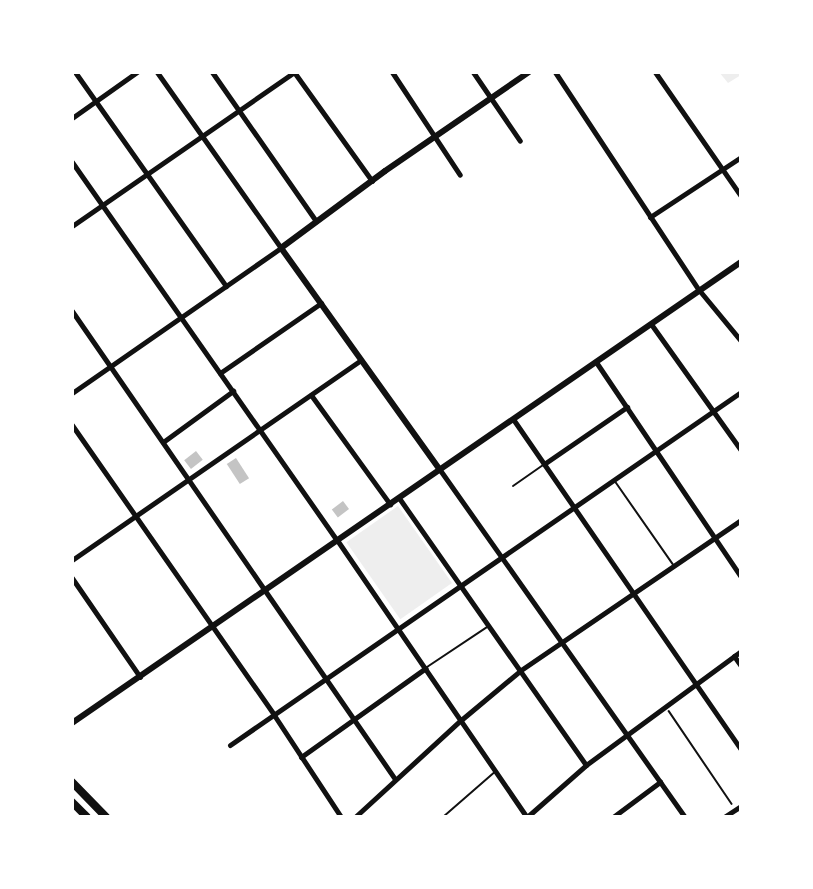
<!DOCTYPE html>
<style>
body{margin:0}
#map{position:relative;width:813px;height:889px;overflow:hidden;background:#fff;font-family:Lato,sans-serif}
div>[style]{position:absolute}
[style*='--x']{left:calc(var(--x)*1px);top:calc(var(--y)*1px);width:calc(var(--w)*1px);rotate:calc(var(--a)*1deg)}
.green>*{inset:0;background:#eee;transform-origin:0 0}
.building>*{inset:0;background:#c4c4c4;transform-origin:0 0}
.path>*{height:1.5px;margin:-0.75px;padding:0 0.75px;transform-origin:0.75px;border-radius:0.75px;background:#111}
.service>*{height:2px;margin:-1px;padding:0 1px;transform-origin:1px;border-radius:1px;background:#111}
.minor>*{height:5px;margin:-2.5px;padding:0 2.5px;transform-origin:2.5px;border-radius:2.5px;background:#111}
.tertiary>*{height:6px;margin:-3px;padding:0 3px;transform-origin:3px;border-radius:3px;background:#111}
.trunk>*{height:8px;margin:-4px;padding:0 4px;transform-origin:4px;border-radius:4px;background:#111}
span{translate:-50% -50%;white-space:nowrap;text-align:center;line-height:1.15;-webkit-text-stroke:6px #fff;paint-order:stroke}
.frame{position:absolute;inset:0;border:74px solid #fff;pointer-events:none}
</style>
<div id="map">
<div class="green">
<div style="clip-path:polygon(719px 72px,741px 72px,741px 75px,728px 83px)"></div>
<div style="left:398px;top:506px;width:94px;height:63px;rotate:55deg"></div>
</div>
<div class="building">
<div style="left:196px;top:451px;width:11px;height:15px;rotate:52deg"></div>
<div style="left:236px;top:458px;width:24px;height:11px;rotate:57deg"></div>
<div style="left:343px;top:501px;width:10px;height:14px;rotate:53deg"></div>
</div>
<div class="path">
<div style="--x:669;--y:711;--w:112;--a:55.9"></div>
</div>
<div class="service">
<div style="--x:614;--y:480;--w:105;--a:55.1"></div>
<div style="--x:513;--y:486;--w:38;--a:-35"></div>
<div style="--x:427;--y:667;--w:72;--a:-33.7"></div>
<div style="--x:443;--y:817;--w:70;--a:-41"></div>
</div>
<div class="minor">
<div style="--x:75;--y:72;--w:262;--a:54.8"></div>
<div style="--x:212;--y:72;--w:182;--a:55.1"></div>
<div style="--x:294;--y:72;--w:134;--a:54.4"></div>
<div style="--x:392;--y:72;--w:123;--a:56.6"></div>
<div style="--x:473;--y:72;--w:83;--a:55.7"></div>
<div style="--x:555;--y:72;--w:261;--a:56.6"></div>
<div style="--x:699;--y:290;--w:66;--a:50.5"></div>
<div style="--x:655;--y:72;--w:151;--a:55.3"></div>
<div style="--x:72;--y:118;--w:80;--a:-35.3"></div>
<div style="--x:72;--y:162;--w:462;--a:55"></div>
<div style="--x:337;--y:540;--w:336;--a:55.6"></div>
<div style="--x:650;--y:217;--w:109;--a:-33.4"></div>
<div style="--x:72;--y:226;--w:270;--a:-34.7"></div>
<div style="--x:72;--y:311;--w:569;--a:55.39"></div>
<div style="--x:651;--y:324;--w:155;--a:54.5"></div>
<div style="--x:596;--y:362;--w:259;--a:56"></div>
<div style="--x:220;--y:373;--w:123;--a:-34.7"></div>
<div style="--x:72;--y:393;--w:254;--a:-34.8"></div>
<div style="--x:281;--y:248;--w:215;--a:-125.2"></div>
<div style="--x:311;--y:395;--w:135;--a:54.1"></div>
<div style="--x:513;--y:419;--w:402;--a:55.4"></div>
<div style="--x:72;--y:425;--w:353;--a:55.1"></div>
<div style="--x:274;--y:715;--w:122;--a:56.7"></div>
<div style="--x:163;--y:442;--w:87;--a:-36.1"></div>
<div style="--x:544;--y:464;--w:101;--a:-34.5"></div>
<div style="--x:440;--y:470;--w:425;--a:54.8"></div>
<div style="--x:399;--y:498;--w:326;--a:55"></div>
<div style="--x:72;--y:560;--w:351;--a:-34.7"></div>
<div style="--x:72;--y:578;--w:120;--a:55.5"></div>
<div style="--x:734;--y:656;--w:12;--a:55"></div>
<div style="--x:230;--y:745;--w:621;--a:-34.64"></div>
<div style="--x:301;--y:757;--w:153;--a:-35.5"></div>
<div style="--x:355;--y:817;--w:144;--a:-42.5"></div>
<div style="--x:461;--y:720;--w:78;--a:-39.8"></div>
<div style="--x:521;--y:670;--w:266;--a:-34.3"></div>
<div style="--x:527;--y:817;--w:79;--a:-41.4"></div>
<div style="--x:586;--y:765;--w:192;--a:-36.3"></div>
<div style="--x:613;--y:817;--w:59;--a:-36.7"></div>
<div style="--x:724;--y:817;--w:20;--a:-33"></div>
</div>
<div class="tertiary">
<div style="--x:440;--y:470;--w:273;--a:-125.6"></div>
<div style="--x:281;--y:248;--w:129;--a:-36.5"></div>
<div style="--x:385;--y:171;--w:175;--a:-34.5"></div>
<div style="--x:72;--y:723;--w:812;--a:-34.57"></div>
</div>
<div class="trunk">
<div style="--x:72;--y:782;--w:49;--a:45.8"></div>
<div style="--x:72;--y:802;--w:21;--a:45"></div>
</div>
<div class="frame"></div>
</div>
